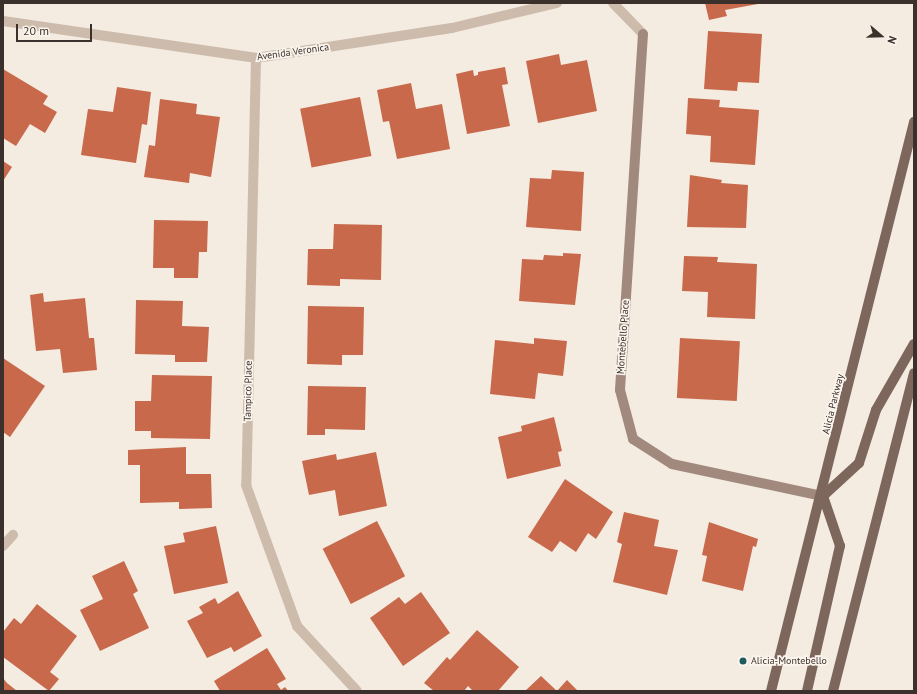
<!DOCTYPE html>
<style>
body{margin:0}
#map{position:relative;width:917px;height:694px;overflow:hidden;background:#f4ebe1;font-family:"PT Sans",sans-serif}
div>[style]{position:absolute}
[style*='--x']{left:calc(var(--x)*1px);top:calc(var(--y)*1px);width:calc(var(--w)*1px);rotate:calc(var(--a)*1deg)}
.building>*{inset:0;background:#c8694b;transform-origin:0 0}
.street>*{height:10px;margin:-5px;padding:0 5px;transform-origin:5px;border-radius:5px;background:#cdbbac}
.secondary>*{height:10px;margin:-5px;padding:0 5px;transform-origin:5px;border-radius:5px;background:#a18a7d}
.primary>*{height:10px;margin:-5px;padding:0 5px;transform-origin:5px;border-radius:5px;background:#7d675c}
.dots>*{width:11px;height:11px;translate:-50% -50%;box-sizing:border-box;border:2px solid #fbf5ee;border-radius:50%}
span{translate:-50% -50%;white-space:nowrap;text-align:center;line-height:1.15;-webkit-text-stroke:3.5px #fbf5ee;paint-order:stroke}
.street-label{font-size:10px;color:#3b302b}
.poi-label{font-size:10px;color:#3b302b}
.left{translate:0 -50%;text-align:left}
.frame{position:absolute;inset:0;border:4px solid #3b302b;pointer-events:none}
.north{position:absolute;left:861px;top:16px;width:40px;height:40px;-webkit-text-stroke:3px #fbf5ee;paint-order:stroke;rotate:110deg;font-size:11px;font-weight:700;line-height:16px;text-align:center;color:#3b302b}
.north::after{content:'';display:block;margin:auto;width:14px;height:18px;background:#3b302b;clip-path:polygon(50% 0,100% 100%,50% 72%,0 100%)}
.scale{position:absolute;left:16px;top:24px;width:76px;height:18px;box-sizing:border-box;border:2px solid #3b302b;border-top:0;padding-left:5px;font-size:12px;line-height:14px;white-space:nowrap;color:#3b302b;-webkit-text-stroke:3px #fbf5ee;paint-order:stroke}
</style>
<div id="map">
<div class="building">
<div style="clip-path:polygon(705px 3px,757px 3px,758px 4px,725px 10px,727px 16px,709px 20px)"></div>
<div style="clip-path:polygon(708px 31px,762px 34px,759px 83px,738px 82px,737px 91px,704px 89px)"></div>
<div style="clip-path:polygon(559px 54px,561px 65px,587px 60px,597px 111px,538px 123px,526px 61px)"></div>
<div style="clip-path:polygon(505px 67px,508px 84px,502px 85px,510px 126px,467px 134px,456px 74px,473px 70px,474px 76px,478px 75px,478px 72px)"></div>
<div style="clip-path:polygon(3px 69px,48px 96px,43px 104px,57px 112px,45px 133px,30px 124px,16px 146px,3px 138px)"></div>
<div style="clip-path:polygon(411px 83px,416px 109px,442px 104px,450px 149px,397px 159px,389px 121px,383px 122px,377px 90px)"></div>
<div style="clip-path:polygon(117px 87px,151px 92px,147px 125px,142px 124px,136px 163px,81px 155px,88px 109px,113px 112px)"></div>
<div style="left:360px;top:97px;width:60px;height:61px;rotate:79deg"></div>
<div style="clip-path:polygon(688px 98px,720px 100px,719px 107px,759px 110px,755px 165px,710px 162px,711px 136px,686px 134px)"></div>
<div style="clip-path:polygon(160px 99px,197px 104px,196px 114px,220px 117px,211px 177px,190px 173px,189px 183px,144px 177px,149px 145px,155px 146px)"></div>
<div style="clip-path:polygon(3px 161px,12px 167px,3px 181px)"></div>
<div style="clip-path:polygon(552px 170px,584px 172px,581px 231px,526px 227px,530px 178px,551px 179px)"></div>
<div style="clip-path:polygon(690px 175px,722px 180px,721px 183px,748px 185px,746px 228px,687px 227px)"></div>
<div style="clip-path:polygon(154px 220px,208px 221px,207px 252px,199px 252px,198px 278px,174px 278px,174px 268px,153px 268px)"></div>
<div style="clip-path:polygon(334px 224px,382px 225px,381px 280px,340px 279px,340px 286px,307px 285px,308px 249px,333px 249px)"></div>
<div style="clip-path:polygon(563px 253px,581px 254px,575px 305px,519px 301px,522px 259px,543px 260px,544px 255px,563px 256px)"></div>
<div style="clip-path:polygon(684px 256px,718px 257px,717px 262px,757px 264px,755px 319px,707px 317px,708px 292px,682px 291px)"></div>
<div style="clip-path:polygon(43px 293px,44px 302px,85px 298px,89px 338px,94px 338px,97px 370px,63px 373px,60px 349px,36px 351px,30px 295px)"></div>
<div style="clip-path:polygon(136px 300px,183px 301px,182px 326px,209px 327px,207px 362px,175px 362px,175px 355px,135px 354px)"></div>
<div style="clip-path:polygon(308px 306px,364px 307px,363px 355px,342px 355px,342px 365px,307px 364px)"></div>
<div style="clip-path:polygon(534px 338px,567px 341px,563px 376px,538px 373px,535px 399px,490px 394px,495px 340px,534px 344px)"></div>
<div style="left:680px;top:338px;width:60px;height:60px;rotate:3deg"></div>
<div style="clip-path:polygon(3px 358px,45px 386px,10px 437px,3px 432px)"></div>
<div style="clip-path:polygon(152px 375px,212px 376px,210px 439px,151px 438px,151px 431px,135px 431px,135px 401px,151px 401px)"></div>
<div style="clip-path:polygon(308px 386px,366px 387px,365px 430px,325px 429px,325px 435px,307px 435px)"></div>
<div style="clip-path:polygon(554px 417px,562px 451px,558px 452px,561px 466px,507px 479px,498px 437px,522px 431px,521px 426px)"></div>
<div style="clip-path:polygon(186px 447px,186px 474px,211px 474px,212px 508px,179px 509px,179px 502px,140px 503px,140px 465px,128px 465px,128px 450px)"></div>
<div style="clip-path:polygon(376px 452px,387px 506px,339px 516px,335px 490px,309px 495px,302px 461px,336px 454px,337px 460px)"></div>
<div style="clip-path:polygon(565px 479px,613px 512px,596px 539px,588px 533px,576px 552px,560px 541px,552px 552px,528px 537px)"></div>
<div style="clip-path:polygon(624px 512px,659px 520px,654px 546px,678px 550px,667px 595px,613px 582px,622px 544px,617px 542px)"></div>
<div style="left:377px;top:521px;width:62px;height:61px;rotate:63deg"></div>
<div style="clip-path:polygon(709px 522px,758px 539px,756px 547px,753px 546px,743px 591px,702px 581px,707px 556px,702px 555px)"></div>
<div style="clip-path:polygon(216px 526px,228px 583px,174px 594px,164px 546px,185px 542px,183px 533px)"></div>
<div style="clip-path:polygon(124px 561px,138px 591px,133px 594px,149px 628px,100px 651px,80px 610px,103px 599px,92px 576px)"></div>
<div style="clip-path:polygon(238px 591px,262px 636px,234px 652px,231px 647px,207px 658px,187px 621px,203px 613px,199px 607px,215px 598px,218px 604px)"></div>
<div style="clip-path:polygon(421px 592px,450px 633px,403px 666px,370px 618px,399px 597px,405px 604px)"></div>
<div style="clip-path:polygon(37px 604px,77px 636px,50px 672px,59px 679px,49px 691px,3px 657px,3px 632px,14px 618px,21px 624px)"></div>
<div style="clip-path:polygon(477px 630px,519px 667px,498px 691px,473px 691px,468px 686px,464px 691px,434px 691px,424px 683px,447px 657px,450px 660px)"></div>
<div style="clip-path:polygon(267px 648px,286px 679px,277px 684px,281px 690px,285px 687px,288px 691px,220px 691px,214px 681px)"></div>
<div style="clip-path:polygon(541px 676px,557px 691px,567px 680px,578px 691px,525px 691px)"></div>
<div style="clip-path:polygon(3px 678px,7px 683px,17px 691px,3px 691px)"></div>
</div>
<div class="street">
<div style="--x:613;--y:3;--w:43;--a:45.9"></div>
<div style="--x:3;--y:21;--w:256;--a:8.3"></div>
<div style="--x:256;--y:58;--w:198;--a:-8.7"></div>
<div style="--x:452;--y:28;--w:108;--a:-13.4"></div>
<div style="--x:256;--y:58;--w:427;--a:91.3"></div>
<div style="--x:246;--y:485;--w:150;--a:70.1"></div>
<div style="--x:297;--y:626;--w:88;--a:47.3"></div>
<div style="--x:3;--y:546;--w:15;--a:-48"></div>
</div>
<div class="secondary">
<div style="--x:643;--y:34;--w:357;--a:93.7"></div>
<div style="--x:620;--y:390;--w:51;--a:75.1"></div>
<div style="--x:633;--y:439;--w:46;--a:32.7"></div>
<div style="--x:672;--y:464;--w:154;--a:12"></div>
</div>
<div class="primary">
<div style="--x:771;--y:691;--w:587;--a:-75.89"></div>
<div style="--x:807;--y:691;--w:149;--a:-77.2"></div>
<div style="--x:840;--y:546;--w:53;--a:-108.8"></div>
<div style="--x:823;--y:496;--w:49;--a:-42.5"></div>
<div style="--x:859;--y:463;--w:56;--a:-72.2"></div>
<div style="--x:876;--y:410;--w:76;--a:-60.1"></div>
<div style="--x:833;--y:691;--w:328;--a:-75.7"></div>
</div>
<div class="dots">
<div style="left:743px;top:661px;background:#1f5a5e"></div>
</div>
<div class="street-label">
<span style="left:293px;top:52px;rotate:-8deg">Avenida Veronica</span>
<span style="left:623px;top:337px;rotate:-86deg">Montebello Place</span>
<span style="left:248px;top:391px;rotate:-89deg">Tampico Place</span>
<span style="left:833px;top:404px;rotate:-76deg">Alicia Parkway</span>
</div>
<div class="poi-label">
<span class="left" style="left:751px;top:661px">Alicia-Montebello</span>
</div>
<div class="frame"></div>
<div class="north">N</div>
<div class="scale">20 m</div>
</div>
